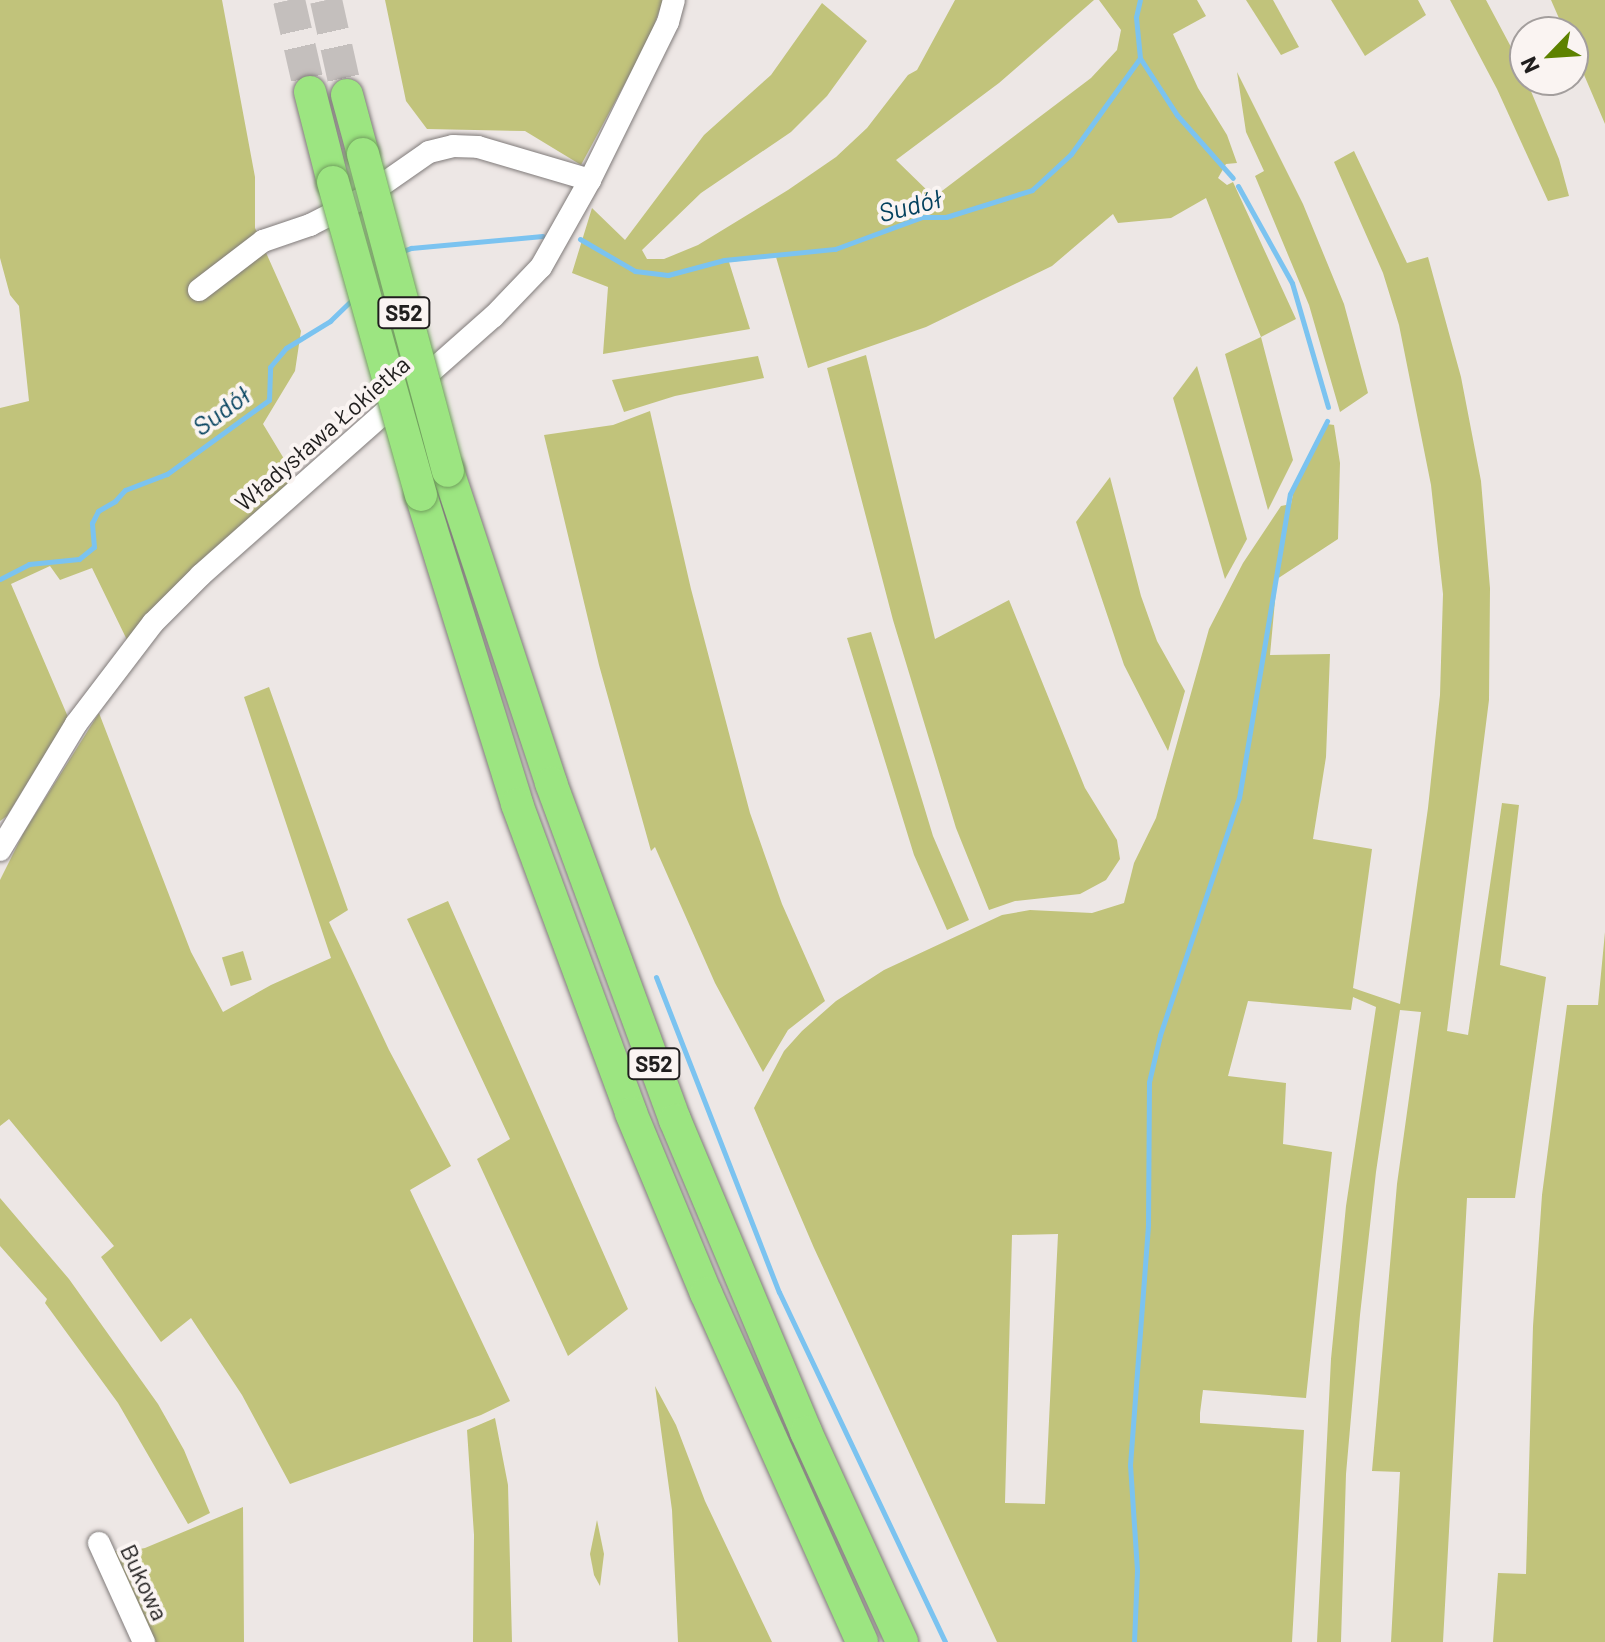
<!DOCTYPE html>
<meta charset="utf-8">
<style>
body{margin:0}
#map{position:relative;width:1605px;height:1642px;overflow:hidden;background:#ede7e5;font-family:Barlow,sans-serif}
div>[style]{position:absolute}
[style*='--x']{left:calc(var(--x)*1px);top:calc(var(--y)*1px);width:calc(var(--w)*1px);rotate:calc(var(--a)*1deg)}
.green>*{inset:0;background:#c1c37b;transform-origin:0 0}
.stream>*{height:5px;margin:-2.5px;padding:0 2.5px;transform-origin:2.5px;border-radius:2.5px;background:#7bc3f0}
.highway-tunnel>*{height:32px;margin-top:-16px;transform-origin:0;background:repeating-linear-gradient(90deg,#c4bfbd 0 32px,transparent 0 48px)}
.roads{filter:drop-shadow(0 0 2px #807b7a) drop-shadow(0 0 2px #807b7a)}
.minor>*{height:22px;margin:-11px;padding:0 11px;transform-origin:11px;border-radius:11px;background:#fff}
.highway>*{height:32px;margin:-16px;padding:0 16px;transform-origin:16px;border-radius:16px;background:#9ce581}
.bridges{filter:drop-shadow(0 0 2px #719f5e) drop-shadow(0 0 2px #719f5e)}
.highway-bridge>*{height:32px;margin:-16px;padding:0 16px;transform-origin:16px;border-radius:16px;background:#9ce581}
span{translate:-50% -50%;white-space:nowrap;text-align:center;line-height:1.15;-webkit-text-stroke:8px #faf4f2;paint-order:stroke}
.shield-label span{padding:2px 6px;background:#faf4f2;border:2px solid;border-radius:6px;-webkit-text-stroke-width:0}
.shield-label{font-size:22px;color:#201e1e;font-weight:700}
.street-label{font-size:24px;color:#201e1e}
.water-label{font-size:26px;color:#03415e;font-style:italic}
.north{position:absolute;left:1509px;top:16px;width:80px;height:80px;box-sizing:border-box;background:#faf4f2;border:2px solid #a39e9d;border-radius:50%;rotate:245deg;font-size:22px;font-weight:700;line-height:32px;text-align:center;color:#201e1e}
.north::after{content:'';display:block;margin:auto;width:28px;height:36px;background:#5d8200;clip-path:polygon(50% 0,100% 100%,50% 72%,0 100%)}
</style>
<div id="map">
<div class="green">
<div style="clip-path:polygon(0 0,222px 0,255px 177px,255px 228px,301px 331px,295px 371px,263px 424px,295px 477px,127px 640px,92px 568px,60px 580px,50px 566px,11px 584px,68px 717px,7px 816px,0 821px,0 408px,29px 401px,19px 306px,10px 295px,0 258px)"></div>
<div style="clip-path:polygon(385px 0,663px 0,650px 37px,581px 165px,525px 131px,427px 129px,406px 101px)"></div>
<div style="clip-path:polygon(955px 0,1094px 0,999px 83px,896px 160px,934px 197px,1091px 78px,1117px 50px,1121px 30px,1099px 0,1197px 0,1206px 16px,1173px 34px,1198px 88px,1227px 135px,1237px 163px,1226px 164px,1218px 178px,1227px 185px,1233px 182px,1296px 319px,1261px 337px,1293px 460px,1268px 510px,1225px 354px,1261px 337px,1206px 198px,1171px 218px,1118px 223px,1113px 214px,1052px 266px,926px 327px,808px 368px,776px 257px,729px 262px,750px 329px,603px 354px,608px 287px,572px 273px,592px 208px,625px 240px,704px 135px,771px 75px,822px 3px,867px 41px,827px 96px,791px 132px,701px 193px,642px 250px,647px 259px,664px 259px,698px 245px,788px 190px,836px 157px,867px 128px,908px 75px,917px 70px)"></div>
<div style="clip-path:polygon(1246px 0,1273px 0,1299px 47px,1281px 55px)"></div>
<div style="clip-path:polygon(1331px 0,1418px 0,1426px 15px,1365px 56px)"></div>
<div style="clip-path:polygon(1450px 0,1486px 0,1519px 62px,1559px 159px,1569px 196px,1548px 201px,1497px 89px)"></div>
<div style="clip-path:polygon(1551px 0,1605px 0,1605px 124px,1573px 49px,1573px 32px,1565px 32px)"></div>
<div style="clip-path:polygon(1237px 72px,1303px 204px,1344px 304px,1368px 393px,1340px 412px,1309px 305px,1255px 176px,1264px 171px,1246px 132px)"></div>
<div style="clip-path:polygon(evenodd,1354px 151px,1407px 263px,1428px 257px,1461px 377px,1481px 481px,1490px 588px,1489px 700px,1447px 1031px,1468px 1035px,1502px 803px,1519px 805px,1500px 965px,1546px 977px,1515px 1198px,1467px 1198px,1443px 1642px,1391px 1642px,1400px 1472px,1372px 1471px,1397px 1184px,1421px 1012px,1400px 1010px,1376px 1172px,1360px 1315px,1346px 1474px,1341px 1642px,1317px 1642px,1331px 1359px,1346px 1206px,1376px 1007px,1353px 997px,1351px 1010px,1248px 1001px,1228px 1076px,1286px 1083px,1283px 1144px,1332px 1152px,1306px 1398px,1203px 1390px,1200px 1413px,1200px 1423px,1304px 1430px,1292px 1642px,997px 1642px,814px 1248px,754px 1108px,784px 1051px,802px 1031px,836px 1001px,884px 970px,1002px 915px,1030px 910px,1092px 913px,1124px 903px,1134px 863px,1156px 818px,1209px 629px,1243px 563px,1281px 506px,1291px 504px,1294px 489px,1327px 424px,1334px 425px,1340px 463px,1338px 539px,1277px 579px,1270px 655px,1330px 654px,1326px 757px,1313px 839px,1372px 849px,1353px 988px,1400px 1004px,1428px 808px,1440px 695px,1443px 594px,1431px 485px,1399px 325px,1383px 273px,1334px 162px,1354px 151px,1058px 1234px,1045px 1504px,1005px 1503px,1012px 1235px,1058px 1234px)"></div>
<div style="clip-path:polygon(866px 355px,935px 639px,1009px 600px,1085px 788px,1117px 840px,1120px 859px,1106px 880px,1080px 894px,1015px 901px,989px 910px,956px 828px,893px 620px,827px 368px)"></div>
<div style="clip-path:polygon(758px 356px,764px 378px,675px 396px,624px 412px,612px 380px)"></div>
<div style="clip-path:polygon(1197px 366px,1247px 539px,1225px 579px,1173px 398px)"></div>
<div style="clip-path:polygon(650px 411px,691px 589px,750px 813px,782px 904px,825px 1001px,788px 1030px,763px 1072px,715px 983px,655px 847px,651px 851px,599px 665px,544px 435px,613px 425px)"></div>
<div style="clip-path:polygon(1110px 477px,1141px 596px,1157px 641px,1185px 691px,1168px 751px,1124px 665px,1076px 522px)"></div>
<div style="clip-path:polygon(871px 632px,933px 836px,969px 920px,947px 930px,914px 855px,847px 638px)"></div>
<div style="clip-path:polygon(269px 687px,348px 910px,329px 922px,389px 1050px,451px 1166px,410px 1190px,510px 1401px,481px 1415px,290px 1484px,242px 1395px,191px 1318px,161px 1342px,101px 1257px,114px 1246px,9px 1119px,0 1126px,0 880px,24px 832px,99px 713px,191px 952px,223px 1012px,271px 985px,331px 958px,244px 697px)"></div>
<div style="clip-path:polygon(448px 901px,628px 1309px,568px 1356px,477px 1159px,510px 1139px,407px 919px)"></div>
<div style="clip-path:polygon(1605px 932px,1605px 1642px,1493px 1642px,1498px 1573px,1526px 1574px,1533px 1326px,1542px 1195px,1567px 1005px,1598px 1005px)"></div>
<div style="left:243px;top:951px;width:30px;height:22px;rotate:73deg"></div>
<div style="clip-path:polygon(0 1198px,69px 1279px,158px 1404px,184px 1450px,210px 1513px,188px 1524px,118px 1403px,45px 1303px,47px 1299px,0 1246px)"></div>
<div style="clip-path:polygon(655px 1386px,676px 1425px,705px 1501px,772px 1642px,678px 1642px,672px 1510px)"></div>
<div style="clip-path:polygon(495px 1418px,508px 1485px,512px 1642px,473px 1642px,474px 1535px,467px 1430px)"></div>
<div style="clip-path:polygon(243px 1507px,244px 1642px,149px 1642px,108px 1550px,124px 1552px,145px 1548px)"></div>
<div style="clip-path:polygon(597px 1520px,604px 1554px,600px 1586px,594px 1575px,590px 1554px)"></div>
</div>
<div class="stream">
<div style="--x:1140;--y:58;--w:68;--a:57"></div>
<div style="--x:1177;--y:115;--w:84;--a:48.4"></div>
<div style="--x:1238;--y:186;--w:111;--a:60.9"></div>
<div style="--x:1292;--y:283;--w:129;--a:73.8"></div>
<div style="--x:580;--y:239;--w:64;--a:30.2"></div>
<div style="--x:635;--y:271;--w:33;--a:7"></div>
<div style="--x:668;--y:275;--w:58;--a:-15"></div>
<div style="--x:724;--y:260;--w:112;--a:-5.7"></div>
<div style="--x:835;--y:249;--w:93;--a:-20.2"></div>
<div style="--x:922;--y:217;--w:24;--a:0"></div>
<div style="--x:946;--y:217;--w:90;--a:-17.4"></div>
<div style="--x:1032;--y:190;--w:53;--a:-42.7"></div>
<div style="--x:1071;--y:154;--w:118;--a:-54.3"></div>
<div style="--x:1140;--y:58;--w:41;--a:-95.6"></div>
<div style="--x:1136;--y:17;--w:17;--a:-77"></div>
<div style="--x:400;--y:252;--w:12;--a:-20"></div>
<div style="--x:411;--y:248;--w:132;--a:-5.2"></div>
<div style="--x:0;--y:579;--w:33;--a:-27"></div>
<div style="--x:29;--y:564;--w:50;--a:-5.7"></div>
<div style="--x:79;--y:559;--w:19;--a:-39"></div>
<div style="--x:94;--y:547;--w:24;--a:-95"></div>
<div style="--x:92;--y:523;--w:13;--a:-63"></div>
<div style="--x:98;--y:511;--w:20;--a:-30"></div>
<div style="--x:115;--y:501;--w:15;--a:-48"></div>
<div style="--x:125;--y:490;--w:45;--a:-20.9"></div>
<div style="--x:167;--y:474;--w:126;--a:-36"></div>
<div style="--x:269;--y:400;--w:33;--a:-88"></div>
<div style="--x:270;--y:367;--w:25;--a:-50"></div>
<div style="--x:286;--y:348;--w:52;--a:-31.5"></div>
<div style="--x:330;--y:321;--w:33;--a:-44"></div>
<div style="--x:656;--y:977;--w:338;--a:68.7"></div>
<div style="--x:779;--y:1292;--w:387;--a:64.6"></div>
<div style="--x:1134;--y:1642;--w:72;--a:-87.6"></div>
<div style="--x:1137;--y:1570;--w:105;--a:-93.8"></div>
<div style="--x:1130;--y:1465;--w:241;--a:-85.7"></div>
<div style="--x:1148;--y:1225;--w:143;--a:-89.6"></div>
<div style="--x:1149;--y:1082;--w:48;--a:-76.8"></div>
<div style="--x:1160;--y:1035;--w:250;--a:-71.6"></div>
<div style="--x:1239;--y:798;--w:308;--a:-80.5"></div>
<div style="--x:1290;--y:494;--w:82;--a:-63.1"></div>
</div>
<div class="highway-tunnel">
<div style="--x:289;--y:0;--w:94;--a:77.1"></div>
<div style="--x:326;--y:0;--w:97;--a:77.5"></div>
</div>
<div class="roads">
<div class="minor">
<div style="--x:199;--y:290;--w:81;--a:-37.4"></div>
<div style="--x:263;--y:241;--w:50;--a:-18.8"></div>
<div style="--x:310;--y:225;--w:59;--a:-27"></div>
<div style="--x:363;--y:198;--w:80;--a:-34.9"></div>
<div style="--x:429;--y:152;--w:25;--a:-14"></div>
<div style="--x:453;--y:146;--w:25;--a:2"></div>
<div style="--x:478;--y:147;--w:117;--a:16.4"></div>
<div style="--x:0;--y:850;--w:147;--a:-58.9"></div>
<div style="--x:76;--y:724;--w:127;--a:-52.7"></div>
<div style="--x:153;--y:623;--w:68;--a:-45"></div>
<div style="--x:201;--y:575;--w:390;--a:-41.5"></div>
<div style="--x:493;--y:317;--w:69;--a:-46.2"></div>
<div style="--x:541;--y:267;--w:100;--a:-60.6"></div>
<div style="--x:590;--y:180;--w:176;--a:-63.7"></div>
<div style="--x:668;--y:22;--w:23;--a:-75"></div>
<div style="--x:99;--y:1543;--w:109;--a:65.6"></div>
</div>
<div class="highway">
<div style="--x:310;--y:92;--w:93;--a:75.7"></div>
<div style="--x:347;--y:95;--w:61;--a:74.8"></div>
<div style="--x:448;--y:471;--w:329;--a:71.7"></div>
<div style="--x:551;--y:783;--w:359;--a:69.8"></div>
<div style="--x:675;--y:1120;--w:338;--a:67.2"></div>
<div style="--x:806;--y:1432;--w:231;--a:65.4"></div>
<div style="--x:421;--y:495;--w:324;--a:72.7"></div>
<div style="--x:517;--y:804;--w:329;--a:69.7"></div>
<div style="--x:631;--y:1113;--w:195;--a:67.4"></div>
<div style="--x:706;--y:1293;--w:382;--a:65.9"></div>
</div>
</div>
<div class="bridges">
<div class="highway-bridge">
<div style="--x:363;--y:154;--w:328;--a:75"></div>
<div style="--x:333;--y:182;--w:325;--a:74.3"></div>
</div>
</div>
<div class="shield-label">
<span style="left:404px;top:313px">S52</span>
<span style="left:654px;top:1064px">S52</span>
</div>
<div class="street-label">
<span style="left:322px;top:433px;rotate:-41deg">Władysława Łokietka</span>
<span style="left:145px;top:1582px;rotate:65deg">Bukowa</span>
</div>
<div class="water-label">
<span style="left:910px;top:205px;rotate:-14deg">Sudół</span>
<span style="left:221px;top:410px;rotate:-36deg">Sudół</span>
</div>
<div class="north">N</div>
</div>
